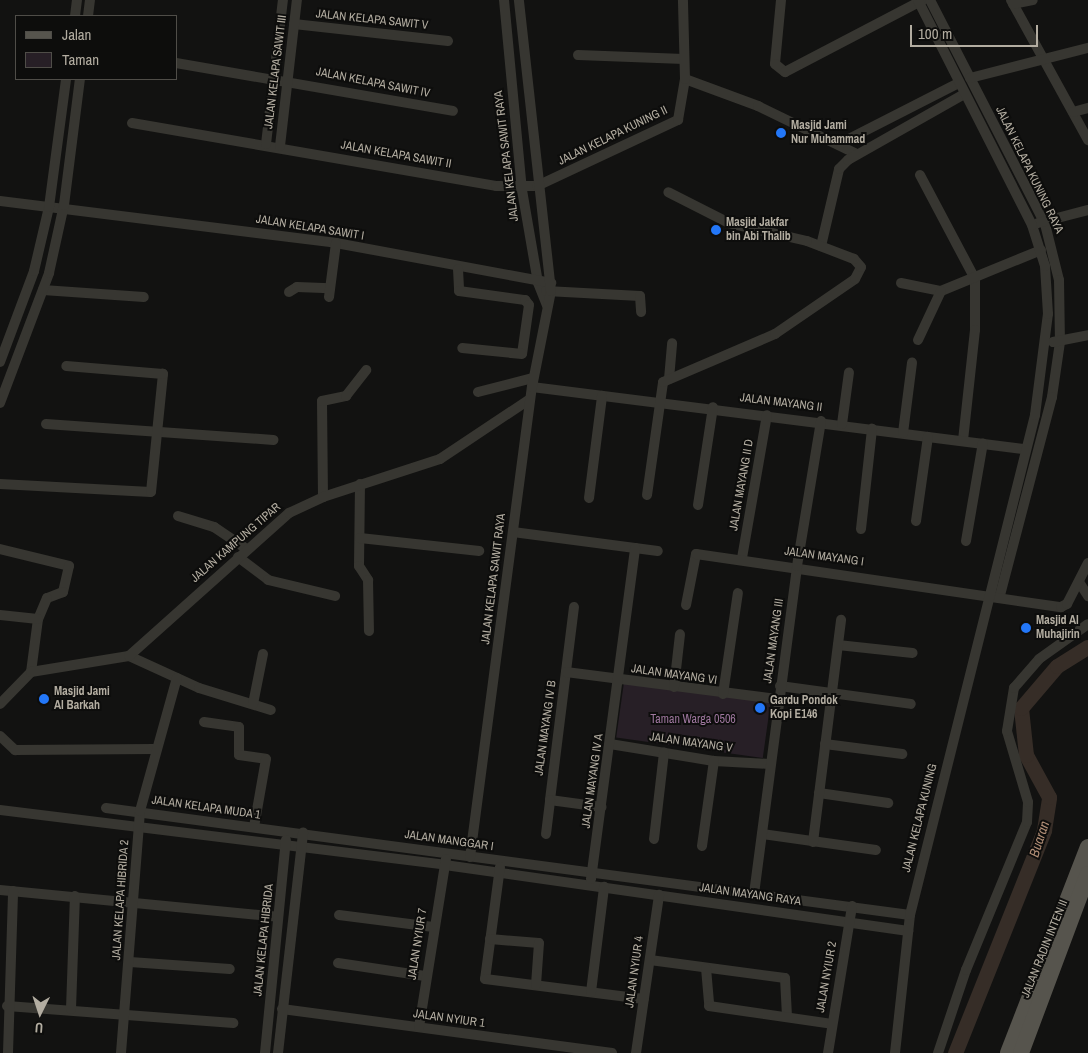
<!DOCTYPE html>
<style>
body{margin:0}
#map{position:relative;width:1088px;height:1053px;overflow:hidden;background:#121211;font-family:"Archivo Narrow",sans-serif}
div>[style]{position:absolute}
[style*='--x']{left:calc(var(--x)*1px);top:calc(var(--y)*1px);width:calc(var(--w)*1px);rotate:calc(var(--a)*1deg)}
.green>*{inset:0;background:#271f26;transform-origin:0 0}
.river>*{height:15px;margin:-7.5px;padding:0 7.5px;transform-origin:7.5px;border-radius:7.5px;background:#362d27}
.minor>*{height:10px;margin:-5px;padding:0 5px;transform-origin:5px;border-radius:5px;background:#373631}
.primary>*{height:16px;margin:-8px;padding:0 8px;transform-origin:8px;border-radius:8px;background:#56544d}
.dots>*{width:14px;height:14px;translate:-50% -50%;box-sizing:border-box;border:2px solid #0d0d0c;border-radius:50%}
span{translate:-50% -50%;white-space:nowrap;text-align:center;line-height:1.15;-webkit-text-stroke:4px #0d0d0c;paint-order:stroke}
.street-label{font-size:12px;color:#b3ada1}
.poi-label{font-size:12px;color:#b3ada1;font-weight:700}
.left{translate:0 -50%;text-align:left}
.park-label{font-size:12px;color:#9f779f}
.water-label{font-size:14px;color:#b18e76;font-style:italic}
.legend{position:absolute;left:15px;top:15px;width:162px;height:65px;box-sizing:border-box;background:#0d0d0c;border:1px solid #4f4d48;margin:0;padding:6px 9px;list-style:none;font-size:15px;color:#b3ada1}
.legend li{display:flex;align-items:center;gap:10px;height:25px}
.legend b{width:25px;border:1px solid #4f4d48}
.north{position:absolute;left:15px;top:988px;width:50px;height:50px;-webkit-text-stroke:4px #0d0d0c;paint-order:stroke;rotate:184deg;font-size:14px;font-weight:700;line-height:20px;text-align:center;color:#b3ada1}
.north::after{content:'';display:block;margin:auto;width:18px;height:22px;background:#b3ada1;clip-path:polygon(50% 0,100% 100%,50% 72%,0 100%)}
.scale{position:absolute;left:910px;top:25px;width:128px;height:22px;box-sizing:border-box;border:2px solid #b3ada1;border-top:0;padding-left:6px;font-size:15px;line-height:18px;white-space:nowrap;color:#b3ada1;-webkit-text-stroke:4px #0d0d0c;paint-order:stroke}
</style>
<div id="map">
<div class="green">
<div style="left:624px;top:682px;width:148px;height:56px;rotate:8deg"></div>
</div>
<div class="river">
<div style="--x:955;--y:1053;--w:240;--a:-68.2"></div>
<div style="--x:1044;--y:830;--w:33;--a:-81"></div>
<div style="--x:1049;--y:797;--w:48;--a:-118.7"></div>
<div style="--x:1026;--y:755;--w:47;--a:-96.1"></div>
<div style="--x:1021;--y:708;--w:55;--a:-49.4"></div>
<div style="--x:1057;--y:666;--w:36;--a:-32"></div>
</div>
<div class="minor">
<div style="--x:504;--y:0;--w:191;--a:84.6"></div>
<div style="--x:522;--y:190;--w:94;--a:80.2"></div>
<div style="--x:538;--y:283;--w:24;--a:68"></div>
<div style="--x:781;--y:0;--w:64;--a:95.4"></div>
<div style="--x:775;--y:64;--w:13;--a:39"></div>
<div style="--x:785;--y:72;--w:156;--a:-27.6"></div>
<div style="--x:930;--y:0;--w:252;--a:62.8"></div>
<div style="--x:1045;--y:224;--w:58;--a:76"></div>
<div style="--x:1059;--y:280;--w:62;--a:89.1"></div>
<div style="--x:1060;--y:342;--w:56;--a:98.3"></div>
<div style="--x:1052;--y:397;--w:205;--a:104.7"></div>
<div style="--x:1011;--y:0;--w:160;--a:61.2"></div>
<div style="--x:1013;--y:4;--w:20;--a:-11"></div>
<div style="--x:75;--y:16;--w:16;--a:-83"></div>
<div style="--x:88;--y:16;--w:16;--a:-83"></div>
<div style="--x:294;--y:24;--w:155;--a:6.3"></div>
<div style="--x:578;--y:55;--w:106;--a:2.2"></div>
<div style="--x:176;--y:63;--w:281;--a:9.8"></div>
<div style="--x:970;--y:78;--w:122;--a:-14.3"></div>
<div style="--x:685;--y:79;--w:78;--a:20.3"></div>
<div style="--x:758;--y:106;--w:108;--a:25.9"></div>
<div style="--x:1073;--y:112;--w:16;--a:-15"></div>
<div style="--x:132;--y:123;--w:369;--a:9.8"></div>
<div style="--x:496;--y:186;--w:41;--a:0"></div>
<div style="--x:537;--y:186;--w:156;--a:-25.1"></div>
<div style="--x:678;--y:120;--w:42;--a:-80.3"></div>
<div style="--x:685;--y:79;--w:79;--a:-91.5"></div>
<div style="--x:841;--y:143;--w:132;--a:-27"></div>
<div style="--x:266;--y:144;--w:145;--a:-83.3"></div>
<div style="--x:280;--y:146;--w:147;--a:-83.4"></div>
<div style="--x:920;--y:175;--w:118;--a:62.1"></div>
<div style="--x:975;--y:279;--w:51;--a:90"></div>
<div style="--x:975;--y:330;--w:111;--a:96.2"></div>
<div style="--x:0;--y:201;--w:339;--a:7.1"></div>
<div style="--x:336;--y:243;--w:219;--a:10.5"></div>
<div style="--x:1038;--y:223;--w:52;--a:-14.6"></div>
<div style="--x:821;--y:246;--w:79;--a:-76.8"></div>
<div style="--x:839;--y:169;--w:13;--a:-45"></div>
<div style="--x:848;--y:160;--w:133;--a:-29.6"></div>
<div style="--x:458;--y:269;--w:22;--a:87"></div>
<div style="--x:459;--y:291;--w:67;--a:7.8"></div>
<div style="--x:525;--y:300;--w:6;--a:51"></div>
<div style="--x:529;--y:305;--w:49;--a:98.1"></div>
<div style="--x:522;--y:354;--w:60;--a:-174.3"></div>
<div style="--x:901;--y:283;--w:41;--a:11.3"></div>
<div style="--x:941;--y:291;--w:108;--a:-22.3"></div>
<div style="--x:43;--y:290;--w:101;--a:4"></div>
<div style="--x:546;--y:291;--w:94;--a:3"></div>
<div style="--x:640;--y:296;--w:16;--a:86"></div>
<div style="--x:289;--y:292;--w:9;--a:-32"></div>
<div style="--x:297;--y:287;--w:33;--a:2"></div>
<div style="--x:329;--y:297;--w:54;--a:-82.6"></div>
<div style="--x:918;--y:340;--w:54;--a:-64.9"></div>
<div style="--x:1053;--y:342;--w:36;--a:-11"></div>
<div style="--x:0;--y:362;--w:97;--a:-69.5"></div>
<div style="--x:34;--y:271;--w:66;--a:-76.8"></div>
<div style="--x:49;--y:207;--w:129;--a:-82.4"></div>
<div style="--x:669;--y:379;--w:36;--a:-85"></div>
<div style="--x:532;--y:387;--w:497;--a:7.2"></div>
<div style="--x:478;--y:392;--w:57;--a:-14.3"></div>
<div style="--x:0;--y:403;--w:139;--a:-69.3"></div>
<div style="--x:49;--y:273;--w:70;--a:-77.6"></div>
<div style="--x:64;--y:205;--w:127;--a:-82.8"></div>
<div style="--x:46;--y:424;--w:228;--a:4"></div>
<div style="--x:842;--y:424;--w:52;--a:-82.3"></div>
<div style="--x:903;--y:433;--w:71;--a:-82.7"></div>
<div style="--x:0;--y:484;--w:151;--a:3"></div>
<div style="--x:151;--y:492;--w:119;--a:-84.2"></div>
<div style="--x:163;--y:374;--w:97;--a:-175.3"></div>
<div style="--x:360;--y:484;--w:82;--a:90.7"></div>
<div style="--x:359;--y:566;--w:17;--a:57"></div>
<div style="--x:368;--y:580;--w:51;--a:88.9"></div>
<div style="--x:647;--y:495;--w:114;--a:-81.9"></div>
<div style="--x:663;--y:382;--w:122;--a:-23.2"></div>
<div style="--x:775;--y:334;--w:97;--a:-34.5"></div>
<div style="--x:855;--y:279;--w:13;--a:-63"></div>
<div style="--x:861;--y:267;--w:11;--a:-131"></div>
<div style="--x:854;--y:259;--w:50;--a:-159"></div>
<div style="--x:807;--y:241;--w:80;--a:-167"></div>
<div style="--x:729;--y:223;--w:68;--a:-153.1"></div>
<div style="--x:323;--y:497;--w:96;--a:-90.6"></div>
<div style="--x:322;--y:401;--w:25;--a:-12"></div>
<div style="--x:346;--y:396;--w:33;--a:-52"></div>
<div style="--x:589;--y:498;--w:103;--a:-82.7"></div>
<div style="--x:698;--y:505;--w:99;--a:-81.3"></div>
<div style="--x:178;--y:516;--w:38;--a:17"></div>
<div style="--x:214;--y:527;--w:40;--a:34"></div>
<div style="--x:916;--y:521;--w:85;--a:-81.9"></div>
<div style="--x:861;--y:529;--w:101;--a:-83.7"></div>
<div style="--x:513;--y:532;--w:146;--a:7.5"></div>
<div style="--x:360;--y:538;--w:120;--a:6.2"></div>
<div style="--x:966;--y:541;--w:99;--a:-80.2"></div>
<div style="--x:0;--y:549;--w:71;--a:13.8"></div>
<div style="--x:69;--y:566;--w:27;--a:103"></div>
<div style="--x:63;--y:592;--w:17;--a:159"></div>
<div style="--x:47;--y:598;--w:23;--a:113"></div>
<div style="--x:38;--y:619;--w:53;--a:97.5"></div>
<div style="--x:238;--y:557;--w:38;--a:37"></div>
<div style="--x:268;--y:580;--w:69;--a:13.4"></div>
<div style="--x:742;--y:558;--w:145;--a:-80.1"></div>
<div style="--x:1079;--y:582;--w:17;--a:57"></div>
<div style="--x:686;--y:605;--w:52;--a:-78.9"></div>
<div style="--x:696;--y:554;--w:369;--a:8.3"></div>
<div style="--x:1061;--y:607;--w:7;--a:-27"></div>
<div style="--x:1067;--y:604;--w:46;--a:-62.9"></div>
<div style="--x:574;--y:607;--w:194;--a:97.1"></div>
<div style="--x:550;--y:800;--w:52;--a:7.7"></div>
<div style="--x:0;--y:615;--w:38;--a:6"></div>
<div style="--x:838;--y:645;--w:75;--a:6.1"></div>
<div style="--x:129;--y:656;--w:77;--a:24.6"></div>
<div style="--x:199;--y:688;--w:75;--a:17"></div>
<div style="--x:566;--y:672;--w:214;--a:7.3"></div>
<div style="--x:780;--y:686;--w:132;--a:7.8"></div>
<div style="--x:674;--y:687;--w:53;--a:-83.5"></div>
<div style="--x:723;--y:694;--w:102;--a:-81.6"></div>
<div style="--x:0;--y:704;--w:45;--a:-45.9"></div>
<div style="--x:31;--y:672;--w:99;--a:-9.3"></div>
<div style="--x:129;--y:656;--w:215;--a:-41.8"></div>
<div style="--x:289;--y:513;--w:38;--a:-25"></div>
<div style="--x:323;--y:497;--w:123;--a:-18"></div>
<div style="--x:440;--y:459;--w:108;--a:-33.7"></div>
<div style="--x:253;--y:704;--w:51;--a:-78.7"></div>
<div style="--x:204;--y:722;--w:35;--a:8"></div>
<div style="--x:239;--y:727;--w:28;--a:90"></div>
<div style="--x:239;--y:755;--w:27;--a:8"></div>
<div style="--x:266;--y:759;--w:69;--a:100"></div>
<div style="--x:0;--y:736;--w:21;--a:43"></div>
<div style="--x:15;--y:750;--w:139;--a:-0.4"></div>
<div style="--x:610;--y:744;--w:105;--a:9.3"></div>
<div style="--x:714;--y:761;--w:55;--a:3.1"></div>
<div style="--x:825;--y:744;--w:78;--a:7.4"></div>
<div style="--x:819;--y:793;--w:70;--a:8.2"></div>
<div style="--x:106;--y:808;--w:811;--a:7.58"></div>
<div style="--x:0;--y:810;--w:448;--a:7"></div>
<div style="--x:445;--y:865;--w:468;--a:8.1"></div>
<div style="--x:546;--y:834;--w:34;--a:-83"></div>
<div style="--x:762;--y:834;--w:115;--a:8"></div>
<div style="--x:654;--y:839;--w:87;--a:-83.4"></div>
<div style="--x:813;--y:842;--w:224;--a:-82.8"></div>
<div style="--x:702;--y:846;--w:86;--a:-82"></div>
<div style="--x:470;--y:857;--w:474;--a:-82.5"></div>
<div style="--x:532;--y:387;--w:98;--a:-78.8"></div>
<div style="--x:551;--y:291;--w:293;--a:-96.3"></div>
<div style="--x:500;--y:867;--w:113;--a:97.6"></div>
<div style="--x:485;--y:979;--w:160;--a:7.2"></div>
<div style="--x:591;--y:879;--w:334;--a:-82.4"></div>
<div style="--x:0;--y:890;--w:279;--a:5.5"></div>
<div style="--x:754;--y:894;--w:331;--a:-82.5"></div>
<div style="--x:797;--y:566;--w:147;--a:-80.6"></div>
<div style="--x:339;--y:915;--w:95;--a:7.3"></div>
<div style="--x:490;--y:939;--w:49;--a:4.7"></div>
<div style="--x:539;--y:943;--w:42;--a:94.1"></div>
<div style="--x:650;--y:960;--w:136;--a:7.6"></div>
<div style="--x:785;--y:978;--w:39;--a:87"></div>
<div style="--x:130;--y:962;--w:100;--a:4"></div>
<div style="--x:338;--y:963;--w:88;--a:8.5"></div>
<div style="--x:706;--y:968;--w:38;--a:85"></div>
<div style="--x:709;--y:1006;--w:124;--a:8.3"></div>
<div style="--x:591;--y:992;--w:106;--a:-82.9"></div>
<div style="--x:7;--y:1006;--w:227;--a:4.3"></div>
<div style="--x:71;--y:1009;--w:113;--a:-88"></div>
<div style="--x:282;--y:1009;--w:333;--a:7.6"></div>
<div style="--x:419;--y:1027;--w:170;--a:-80.9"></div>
<div style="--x:8;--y:1053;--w:162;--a:-88.2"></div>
<div style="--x:121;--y:1053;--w:243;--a:-85.5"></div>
<div style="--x:140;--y:811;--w:138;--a:-74.5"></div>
<div style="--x:265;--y:1053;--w:214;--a:-84.4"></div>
<div style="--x:278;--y:1053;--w:222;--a:-83.5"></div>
<div style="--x:636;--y:1053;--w:160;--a:-81.7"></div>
<div style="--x:828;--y:1053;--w:149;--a:-80.7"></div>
<div style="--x:895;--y:1053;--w:139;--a:-83.8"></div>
<div style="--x:910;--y:915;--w:515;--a:-75.96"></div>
<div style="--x:1035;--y:415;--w:102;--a:-82.7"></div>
<div style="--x:1048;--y:314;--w:48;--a:-93.6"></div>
<div style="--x:1045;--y:266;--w:43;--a:-107.6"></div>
<div style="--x:1032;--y:225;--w:252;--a:-116.9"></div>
<div style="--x:938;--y:1053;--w:88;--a:-71.4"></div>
<div style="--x:966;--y:970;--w:160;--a:-67.6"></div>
<div style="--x:1027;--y:822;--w:20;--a:-87"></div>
<div style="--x:1028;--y:802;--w:74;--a:-106.5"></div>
<div style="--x:1007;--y:731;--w:44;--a:-80.8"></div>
<div style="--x:1014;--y:688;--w:38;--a:-49"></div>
<div style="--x:1039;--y:659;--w:60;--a:-35.5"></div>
</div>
<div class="primary">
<div style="--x:1008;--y:1053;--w:221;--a:-68.8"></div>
<div style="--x:1021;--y:1053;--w:191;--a:-69.5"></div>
</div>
<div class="dots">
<div style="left:781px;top:133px;background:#2377f8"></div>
<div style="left:716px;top:230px;background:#2377f8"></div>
<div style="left:1026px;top:628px;background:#2377f8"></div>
<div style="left:44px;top:699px;background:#2377f8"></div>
<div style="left:760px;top:708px;background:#2377f8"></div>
</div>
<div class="street-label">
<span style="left:372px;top:20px;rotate:6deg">JALAN KELAPA SAWIT V</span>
<span style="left:276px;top:72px;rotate:-83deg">JALAN KELAPA SAWIT III</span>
<span style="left:373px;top:83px;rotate:11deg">JALAN KELAPA SAWIT IV</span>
<span style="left:613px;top:136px;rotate:-26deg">JALAN KELAPA KUNING II</span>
<span style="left:396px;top:155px;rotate:10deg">JALAN KELAPA SAWIT II</span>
<span style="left:507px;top:156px;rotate:-97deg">JALAN KELAPA SAWIT RAYA</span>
<span style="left:1029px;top:170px;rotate:64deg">JALAN KELAPA KUNING RAYA</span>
<span style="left:310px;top:228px;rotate:9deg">JALAN KELAPA SAWIT I</span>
<span style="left:781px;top:403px;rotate:7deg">JALAN MAYANG II</span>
<span style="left:742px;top:485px;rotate:-80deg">JALAN MAYANG II D</span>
<span style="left:236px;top:543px;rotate:-41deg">JALAN KAMPUNG TIPAR</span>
<span style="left:824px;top:557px;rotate:8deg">JALAN MAYANG I</span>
<span style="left:494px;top:579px;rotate:-83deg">JALAN KELAPA SAWIT RAYA</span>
<span style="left:774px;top:641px;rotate:-82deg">JALAN MAYANG III</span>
<span style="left:674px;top:675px;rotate:8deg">JALAN MAYANG VI</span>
<span style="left:546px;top:728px;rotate:-82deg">JALAN MAYANG IV B</span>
<span style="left:691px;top:743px;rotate:8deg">JALAN MAYANG V</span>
<span style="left:593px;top:781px;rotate:-82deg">JALAN MAYANG IV A</span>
<span style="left:206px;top:808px;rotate:8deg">JALAN KELAPA MUDA 1</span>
<span style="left:920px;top:818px;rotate:-76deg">JALAN KELAPA KUNING</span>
<span style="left:449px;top:841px;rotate:8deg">JALAN MANGGAR I</span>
<span style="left:750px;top:895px;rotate:8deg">JALAN MAYANG RAYA</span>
<span style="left:121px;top:900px;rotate:-86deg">JALAN KELAPA HIBRIDA 2</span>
<span style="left:264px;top:940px;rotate:-84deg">JALAN KELAPA HIBRIDA</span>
<span style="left:418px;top:944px;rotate:-81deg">JALAN NYIUR 7</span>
<span style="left:1045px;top:949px;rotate:-68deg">JALAN RADIN INTEN II</span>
<span style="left:635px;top:972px;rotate:-82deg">JALAN NYIUR 4</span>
<span style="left:827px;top:977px;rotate:-80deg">JALAN NYIUR 2</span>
<span style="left:449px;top:1019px;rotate:8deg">JALAN NYIUR 1</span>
</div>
<div class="poi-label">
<span class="left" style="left:791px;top:133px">Masjid Jami<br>Nur Muhammad</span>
<span class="left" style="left:726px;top:230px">Masjid Jakfar<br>bin Abi Thalib</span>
<span class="left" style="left:1036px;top:628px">Masjid Al<br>Muhajirin</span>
<span class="left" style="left:54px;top:699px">Masjid Jami<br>Al Barkah</span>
<span class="left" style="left:770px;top:708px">Gardu Pondok<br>Kopi E146</span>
</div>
<div class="park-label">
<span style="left:693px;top:720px">Taman Warga 0506</span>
</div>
<div class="water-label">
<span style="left:1039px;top:839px;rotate:-72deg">Buaran</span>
</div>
<ul class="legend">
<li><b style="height:6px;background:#56544d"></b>Jalan</li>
<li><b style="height:14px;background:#271f26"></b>Taman</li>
</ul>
<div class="north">U</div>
<div class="scale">100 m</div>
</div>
